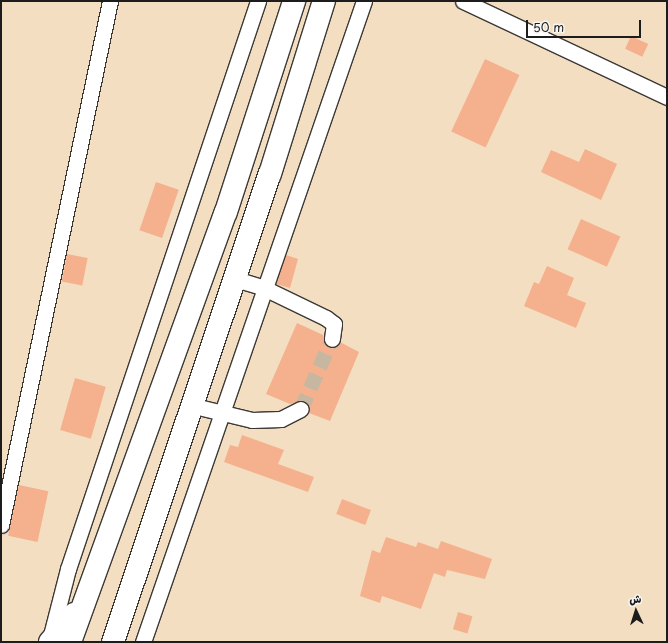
<!DOCTYPE html>
<html>
<head>
<meta charset="utf-8">
<style>
  body { margin:0 }
  #map { position:relative; width:668px; height:643px; overflow:hidden; background:#f3dec1; font-family:"Playpen Sans","Playpen Sans Arabic",sans-serif }
  div>[style] { position:absolute }
  .building>* { inset:0; background:#f5b18d; transform-origin:0 0 }
  .minor-tunnel>* { height:15px; margin-top:-7.5px; transform-origin:0; background:repeating-linear-gradient(90deg,#c8b7a0 0 15px,transparent 0 23px) }
  .roads { filter:drop-shadow(1px 0 #3c3935) drop-shadow(-1px 0 #3c3935) drop-shadow(0 1px #3c3935) drop-shadow(0 -1px #3c3935) }
  .minor>* { height:15px; margin:-7.5px; padding:0 7.5px; transform-origin:7.5px; border-radius:7.5px; background:#fff }
  .highway>* { height:22px; margin:-11px; padding:0 11px; transform-origin:11px; border-radius:11px; background:#fff }
  span { translate:-50% -50%; white-space:nowrap; text-align:center; line-height:1.15; -webkit-text-stroke:4px #f6f6f2; paint-order:stroke }
  .frame { position:absolute; inset:0; border:2px solid #1c1c1c; pointer-events:none }
  .north { position:absolute; left:616px; top:591px; width:40px; height:40px; -webkit-text-stroke:3px #f6f6f2; paint-order:stroke; rotate:356deg; font-size:11px; font-weight:700; line-height:16px; text-align:center; color:#1c1c1c }
  .north::after { content:''; display:block; margin:auto; width:14px; height:18px; background:#1c1c1c; clip-path:polygon(50% 0,100% 100%,50% 72%,0 100%) }
  .scale { position:absolute; left:526px; top:20px; width:115px; height:18px; box-sizing:border-box; border:2px solid #1c1c1c; border-top:0; padding-left:5px; font-size:12px; line-height:14px; white-space:nowrap; color:#1c1c1c; -webkit-text-stroke:3px #f6f6f2; paint-order:stroke }
</style>
</head>
<body>
<div id="map">
  <div class="building">
    <div style="left:631px;top:36px;width:19px;height:14px;rotate:25deg"></div>
    <div style="left:485px;top:59px;width:38px;height:80px;rotate:25deg"></div>
    <div style="clip-path:polygon(585px 149px,617px 164px,601px 200px,541px 172px,551px 150px,579px 162px)"></div>
    <div style="left:156px;top:182px;width:24px;height:51px;rotate:19deg"></div>
    <div style="left:581px;top:219px;width:43px;height:33px;rotate:24deg"></div>
    <div style="left:67px;top:254px;width:21px;height:28px;rotate:11deg"></div>
    <div style="clip-path:polygon(286px 255px,298px 259px,290px 288px,276px 284px)"></div>
    <div style="clip-path:polygon(547px 266px,574px 278px,567px 295px,586px 303px,576px 328px,524px 306px,534px 282px,539px 284px)"></div>
    <div style="clip-path:polygon(297px 323px,323px 335px,327px 346px,335px 347px,340px 342px,359px 352px,330px 421px,309px 413px,306px 401px,290px 404px,266px 394px)"></div>
    <div style="left:75px;top:378px;width:32px;height:54px;rotate:16deg"></div>
    <div style="clip-path:polygon(242px 435px,284px 450px,278px 464px,314px 477px,308px 492px,224px 462px,230px 445px,238px 447px)"></div>
    <div style="left:19px;top:485px;width:30px;height:52px;rotate:12deg"></div>
    <div style="left:342px;top:499px;width:31px;height:16px;rotate:21deg"></div>
    <div style="clip-path:polygon(386px 537px,416px 547px,418px 542px,438px 549px,441px 541px,492px 559px,485px 579px,447px 570px,445px 577px,434px 573px,421px 609px,382px 596px,380px 603px,360px 596px,372px 550px,380px 553px)"></div>
    <div style="left:458px;top:612px;width:15px;height:18px;rotate:16deg"></div>
  </div>
  <div class="minor-tunnel">
    <div style="left:301px;top:409px;width:77px;rotate:-66.1deg"></div>
  </div>
  <div class="roads">
    <div class="minor">
      <div style="left:463px;top:1px;width:225px;rotate:25.2deg"></div>
      <div style="left:232px;top:278px;width:34px;rotate:17deg"></div>
      <div style="left:264px;top:288px;width:69px;rotate:25.8deg"></div>
      <div style="left:326px;top:318px;width:10px;rotate:37deg"></div>
      <div style="left:334px;top:324px;width:15px;rotate:98deg"></div>
      <div style="left:190px;top:405px;width:64px;rotate:13.6deg"></div>
      <div style="left:252px;top:420px;width:29px;rotate:-2deg"></div>
      <div style="left:281px;top:419px;width:22px;rotate:-27deg"></div>
      <div style="left:1px;top:525px;width:535px;rotate:-78.25deg"></div>
      <div style="left:50px;top:639px;width:72px;rotate:-75.6deg"></div>
      <div style="left:68px;top:569px;width:599px;rotate:-71.5deg"></div>
      <div style="left:143px;top:642px;width:678px;rotate:-70.98deg"></div>
    </div>
    <div class="highway">
      <div style="left:50px;top:642px;width:37px;rotate:-49deg"></div>
      <div style="left:70px;top:642px;width:457px;rotate:-70.1deg"></div>
      <div style="left:226px;top:212px;width:222px;rotate:-72.1deg"></div>
      <div style="left:113px;top:642px;width:494px;rotate:-71.5deg"></div>
      <div style="left:270px;top:174px;width:181px;rotate:-72.7deg"></div>
    </div>
  </div>
  <div class="frame"></div>
  <div class="north">ش</div>
  <div class="scale">50 m</div>
</div>
</body>
</html>
